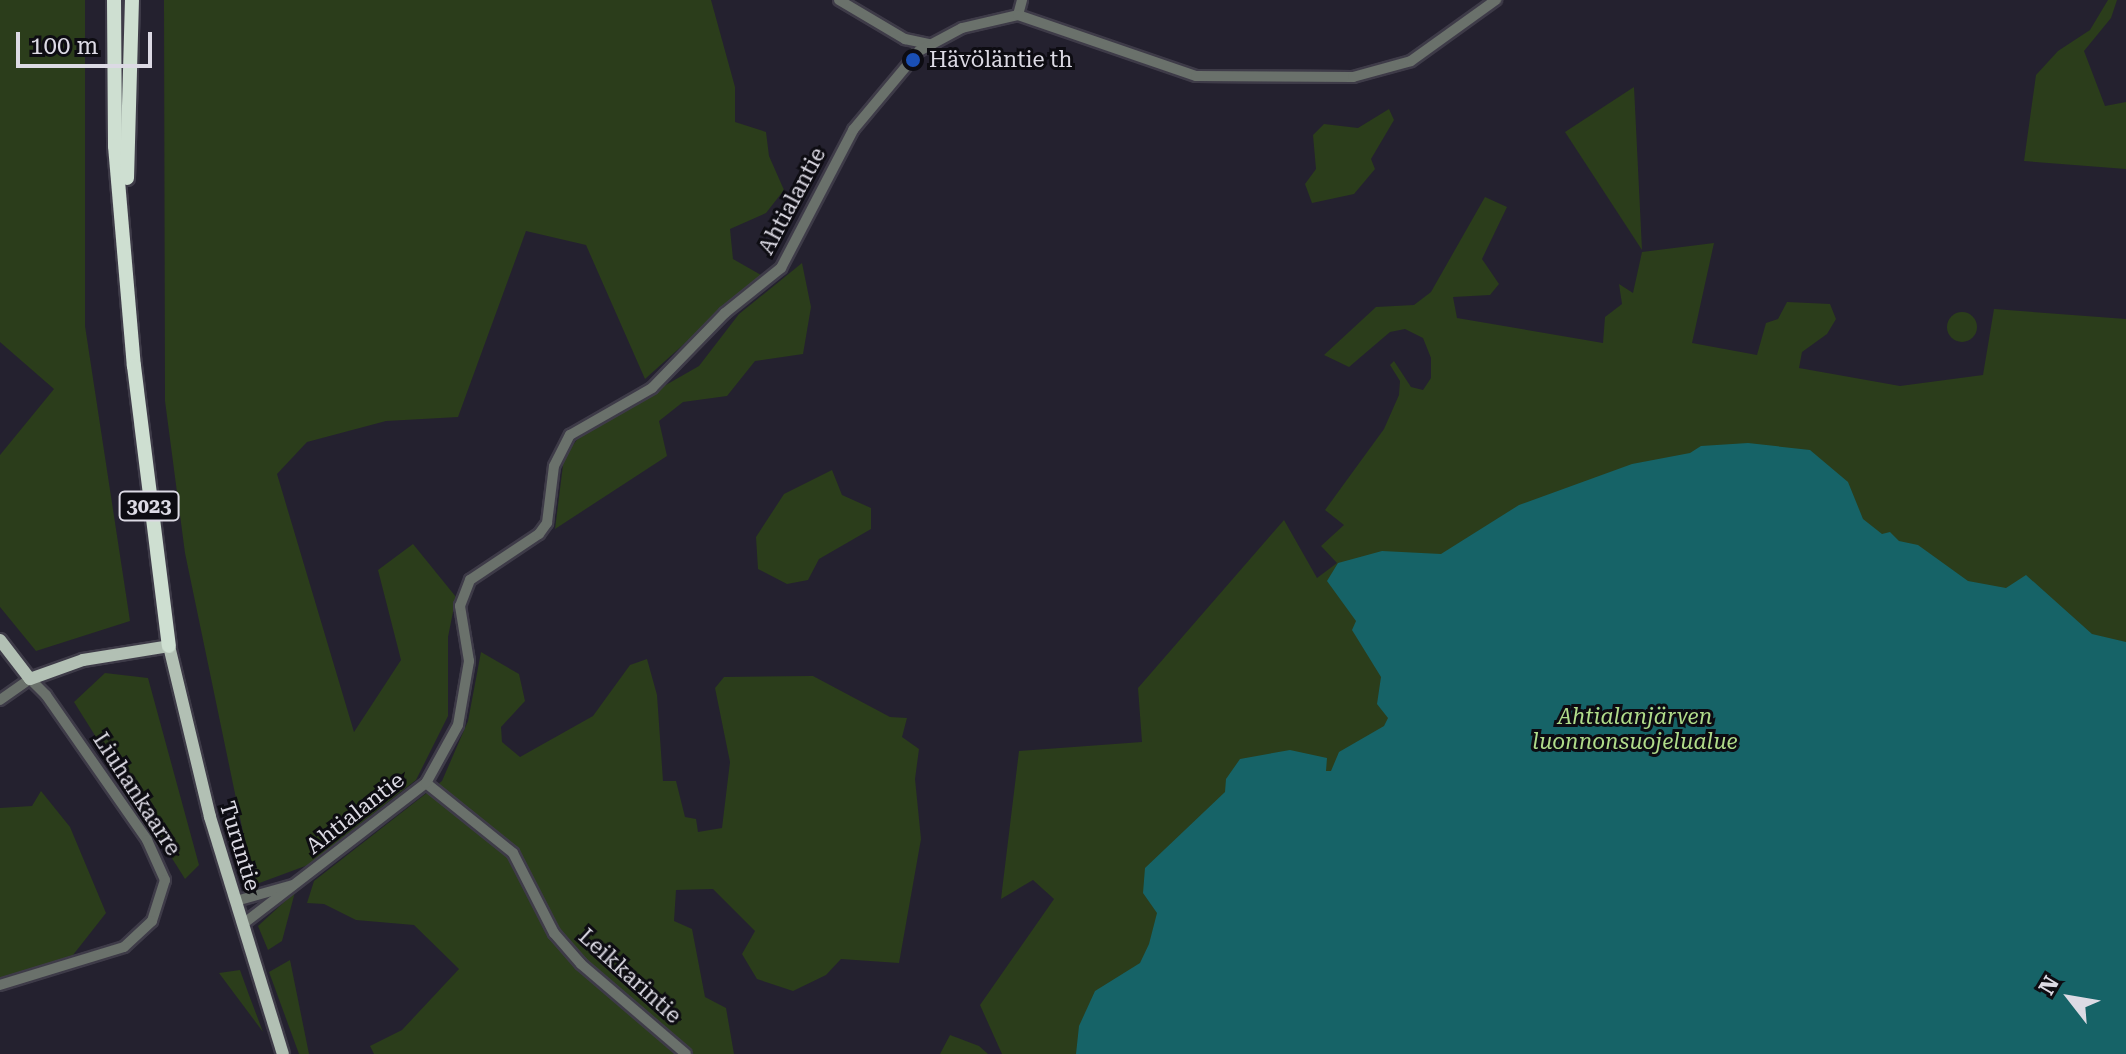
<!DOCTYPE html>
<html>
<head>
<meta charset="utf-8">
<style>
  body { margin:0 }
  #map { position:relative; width:2126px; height:1054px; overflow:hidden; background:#24212f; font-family:"Roboto Serif",serif }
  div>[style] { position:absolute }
  .green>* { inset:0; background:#2b3d1b }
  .round { border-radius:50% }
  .water>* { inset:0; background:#166367 }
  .roads { filter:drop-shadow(2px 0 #3e3b48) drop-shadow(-2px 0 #3e3b48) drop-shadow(0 2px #3e3b48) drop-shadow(0 -2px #3e3b48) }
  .minor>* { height:10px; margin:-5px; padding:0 5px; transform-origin:5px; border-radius:5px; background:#6a716b }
  .major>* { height:12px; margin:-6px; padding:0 6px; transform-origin:6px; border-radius:6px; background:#b2c0b4 }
  .highway>* { height:14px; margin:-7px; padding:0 7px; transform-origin:7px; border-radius:7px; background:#cedfd1 }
  .dots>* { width:22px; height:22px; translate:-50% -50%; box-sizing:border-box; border:4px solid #0d0c12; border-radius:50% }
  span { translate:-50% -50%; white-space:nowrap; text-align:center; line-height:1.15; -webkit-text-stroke:6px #0d0c12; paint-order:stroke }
  .shield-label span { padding:2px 6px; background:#0d0c12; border:2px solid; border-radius:6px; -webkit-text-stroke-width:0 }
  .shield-label { font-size:20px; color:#dcdae4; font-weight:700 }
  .poi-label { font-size:22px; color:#dcdae4 }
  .left { translate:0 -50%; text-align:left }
  .street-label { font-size:22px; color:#dcdae4 }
  .park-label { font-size:22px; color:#b0dc8a; font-style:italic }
  .north { position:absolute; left:2030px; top:958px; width:80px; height:80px; -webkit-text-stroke:6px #0d0c12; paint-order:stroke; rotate:301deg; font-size:22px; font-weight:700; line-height:32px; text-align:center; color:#dcdae4 }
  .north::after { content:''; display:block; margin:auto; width:28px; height:36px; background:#dcdae4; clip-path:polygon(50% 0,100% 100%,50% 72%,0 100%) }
  .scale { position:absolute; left:16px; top:32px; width:136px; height:36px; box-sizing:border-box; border:4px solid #dcdae4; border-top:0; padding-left:10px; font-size:24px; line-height:28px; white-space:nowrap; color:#dcdae4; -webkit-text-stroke:6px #0d0c12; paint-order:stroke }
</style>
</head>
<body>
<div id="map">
  <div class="green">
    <div style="clip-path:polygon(0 0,85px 0,85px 326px,130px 621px,36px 651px,0 607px,0 455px,54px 389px,0 342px)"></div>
    <div style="clip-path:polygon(164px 0,711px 0,735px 87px,735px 122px,766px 132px,769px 156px,784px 190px,766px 213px,730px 229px,733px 259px,761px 275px,645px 379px,586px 245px,526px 231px,458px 417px,386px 421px,307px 442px,277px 474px,354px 732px,401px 660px,378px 570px,413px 544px,456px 597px,448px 637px,448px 716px,416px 780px,308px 865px,254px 885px,185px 553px,165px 401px)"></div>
    <div style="clip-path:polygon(2108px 0,2117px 0,2111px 18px,2084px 51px,2105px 106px,2126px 102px,2126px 169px,2024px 161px,2036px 75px,2058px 51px,2090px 30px)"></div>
    <div style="clip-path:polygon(1634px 87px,1642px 250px,1565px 132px)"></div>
    <div style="clip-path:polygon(1389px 109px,1394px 120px,1371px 159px,1375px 169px,1354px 194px,1312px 203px,1305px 184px,1316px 169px,1313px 135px,1324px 124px,1358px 128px)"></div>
    <div style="clip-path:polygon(1485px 197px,1507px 207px,1482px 259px,1499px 284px,1490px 295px,1453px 297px,1457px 318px,1603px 343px,1605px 317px,1622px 304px,1619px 284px,1633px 293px,1642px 252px,1714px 243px,1692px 343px,1757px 355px,1766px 323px,1778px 319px,1787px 302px,1830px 304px,1836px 319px,1827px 334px,1802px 352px,1799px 368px,1900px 386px,1983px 375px,1994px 309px,2126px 319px,2126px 1054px,1002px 1054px,980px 1005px,1054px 899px,1033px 880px,1001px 899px,1019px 751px,1142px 742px,1138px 688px,1284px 520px,1317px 578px,1337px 563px,1321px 546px,1344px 525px,1325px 510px,1384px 429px,1399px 395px,1400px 381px,1390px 365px,1394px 361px,1411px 387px,1423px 390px,1431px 378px,1431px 358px,1423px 338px,1405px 329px,1390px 332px,1349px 367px,1324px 355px,1376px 307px,1414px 305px,1431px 292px)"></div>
    <div style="clip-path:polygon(802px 263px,811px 307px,803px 354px,755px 361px,727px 396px,683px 402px,659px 421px,667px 456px,555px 529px,564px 457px,582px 433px,699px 366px,739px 314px)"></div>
    <div class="round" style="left:1947px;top:312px;width:30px;height:30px"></div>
    <div style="clip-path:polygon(832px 470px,842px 495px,871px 508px,871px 529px,819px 559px,808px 580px,787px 584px,758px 569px,756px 537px,784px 494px)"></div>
    <div style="clip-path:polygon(481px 652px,519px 674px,525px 701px,501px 727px,502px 742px,520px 757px,593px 716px,630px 665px,647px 659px,657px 695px,663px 781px,676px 781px,685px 817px,696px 819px,698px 832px,722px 828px,730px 762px,715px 688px,724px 677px,813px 676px,890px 717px,907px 718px,902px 737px,919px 749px,915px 779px,921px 839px,899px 963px,841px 959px,826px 975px,793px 991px,757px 979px,742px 954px,755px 931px,713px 889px,676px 890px,674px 921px,692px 929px,705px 997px,726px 1008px,734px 1054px,374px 1054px,370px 1046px,402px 1030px,459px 969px,414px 925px,356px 920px,324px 904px,307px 903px,314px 881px,442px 781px,468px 721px)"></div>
    <div style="clip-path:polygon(105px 673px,148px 678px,199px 865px,185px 879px,74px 702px)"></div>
    <div style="clip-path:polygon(41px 791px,70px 827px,106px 913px,73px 955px,0 981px,0 808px,32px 806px)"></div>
    <div style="clip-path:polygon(295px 892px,282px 941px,268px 950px,258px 926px)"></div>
    <div style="clip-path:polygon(290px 960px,309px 1054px,299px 1054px,269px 972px)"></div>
    <div style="clip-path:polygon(240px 970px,249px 995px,263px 1032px,219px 973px)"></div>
    <div style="clip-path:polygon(950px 1035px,979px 1046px,988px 1054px,940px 1054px)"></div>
  </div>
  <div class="water">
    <div style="clip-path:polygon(1748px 443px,1810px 450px,1848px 482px,1863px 519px,1882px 534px,1890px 532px,1899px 541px,1918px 545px,1968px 581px,2006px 588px,2026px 575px,2092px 634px,2126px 642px,2126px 1054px,1076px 1054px,1079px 1026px,1095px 991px,1140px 963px,1149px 944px,1157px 913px,1143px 893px,1145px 868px,1225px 792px,1226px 779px,1240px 759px,1290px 750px,1327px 758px,1326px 771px,1331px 771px,1339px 752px,1384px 726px,1388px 718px,1377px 704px,1381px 677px,1352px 630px,1356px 621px,1327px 581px,1338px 563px,1382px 551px,1441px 554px,1519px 505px,1632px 464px,1690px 453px,1701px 446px)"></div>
  </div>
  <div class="roads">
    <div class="minor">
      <div style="left:839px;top:0;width:77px;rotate:30.6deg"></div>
      <div style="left:905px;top:39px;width:25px;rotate:12deg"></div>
      <div style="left:1018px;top:15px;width:16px;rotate:-75deg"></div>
      <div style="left:0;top:700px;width:37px;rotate:-35deg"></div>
      <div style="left:30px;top:679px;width:23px;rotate:45deg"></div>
      <div style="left:46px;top:695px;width:177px;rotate:55.1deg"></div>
      <div style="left:147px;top:840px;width:44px;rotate:65.8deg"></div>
      <div style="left:165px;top:880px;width:43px;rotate:107.6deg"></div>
      <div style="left:152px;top:921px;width:38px;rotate:137deg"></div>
      <div style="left:124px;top:947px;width:130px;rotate:163deg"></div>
      <div style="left:426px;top:783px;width:112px;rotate:38.8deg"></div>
      <div style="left:513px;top:853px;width:90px;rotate:62.9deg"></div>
      <div style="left:554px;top:933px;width:41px;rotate:48.9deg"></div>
      <div style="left:581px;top:964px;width:138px;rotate:40.6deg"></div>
      <div style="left:236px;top:901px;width:59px;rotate:-15.7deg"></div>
      <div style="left:243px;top:924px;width:231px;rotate:-37.6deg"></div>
      <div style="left:426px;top:783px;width:66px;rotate:-61.1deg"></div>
      <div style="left:458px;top:725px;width:65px;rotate:-80.2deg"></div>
      <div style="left:469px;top:661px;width:56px;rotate:-99.3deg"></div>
      <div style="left:460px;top:606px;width:28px;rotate:-69deg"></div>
      <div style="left:470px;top:580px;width:83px;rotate:-33.7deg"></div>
      <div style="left:539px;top:534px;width:14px;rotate:-54deg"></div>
      <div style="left:547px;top:523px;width:57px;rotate:-83deg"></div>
      <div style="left:554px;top:466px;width:35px;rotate:-63deg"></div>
      <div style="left:570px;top:435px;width:95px;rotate:-29.8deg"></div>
      <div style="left:652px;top:388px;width:105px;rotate:-45.8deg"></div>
      <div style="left:725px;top:313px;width:72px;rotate:-38.8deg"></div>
      <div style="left:781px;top:268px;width:156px;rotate:-62.4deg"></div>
      <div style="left:853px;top:130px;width:103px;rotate:-50.1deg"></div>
      <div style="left:919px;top:51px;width:49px;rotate:-28.1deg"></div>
      <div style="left:962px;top:28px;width:57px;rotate:-13.1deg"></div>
      <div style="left:1018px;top:15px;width:188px;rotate:18.9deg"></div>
      <div style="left:1196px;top:76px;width:157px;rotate:0.4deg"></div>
      <div style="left:1353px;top:77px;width:60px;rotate:-15.4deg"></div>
      <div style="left:1411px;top:61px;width:105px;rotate:-35.7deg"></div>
    </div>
    <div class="major">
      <div style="left:0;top:640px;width:49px;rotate:52.4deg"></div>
      <div style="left:30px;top:679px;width:56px;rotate:-19.7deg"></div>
      <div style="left:83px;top:660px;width:87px;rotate:-9.2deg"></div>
      <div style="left:169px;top:646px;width:176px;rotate:76.5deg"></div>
      <div style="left:210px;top:817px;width:248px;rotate:72.9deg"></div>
    </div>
    <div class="highway">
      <div style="left:114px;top:0;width:146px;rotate:89.6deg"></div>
      <div style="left:115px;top:146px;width:221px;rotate:85.1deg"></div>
      <div style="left:134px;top:366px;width:282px;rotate:82.9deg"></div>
      <div style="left:127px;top:178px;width:178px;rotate:-88.4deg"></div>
    </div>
  </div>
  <div class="dots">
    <div style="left:913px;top:60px;background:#1a4fb4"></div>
  </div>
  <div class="shield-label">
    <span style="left:149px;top:506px">3023</span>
  </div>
  <div class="poi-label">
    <span class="left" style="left:929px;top:60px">Hävöläntie th</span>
  </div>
  <div class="street-label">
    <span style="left:792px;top:201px;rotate:-62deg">Ahtialantie</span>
    <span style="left:137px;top:794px;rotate:57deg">Liuhankaarre</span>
    <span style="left:355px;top:813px;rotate:-38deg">Ahtialantie</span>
    <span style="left:240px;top:846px;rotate:73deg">Turuntie</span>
    <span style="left:630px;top:976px;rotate:42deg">Leikkarintie</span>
  </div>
  <div class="park-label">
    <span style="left:1635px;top:729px">Ahtialanjärven<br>luonnonsuojelualue</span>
  </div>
  <div class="north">N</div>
  <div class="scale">100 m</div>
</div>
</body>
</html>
